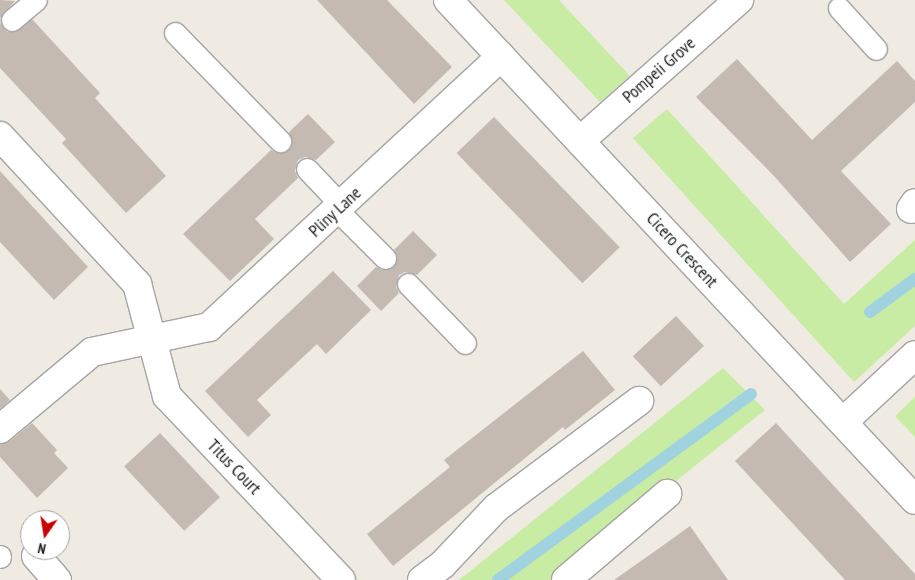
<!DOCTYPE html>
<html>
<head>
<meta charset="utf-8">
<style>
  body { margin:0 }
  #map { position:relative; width:915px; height:580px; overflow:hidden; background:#efebe2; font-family:"PT Sans Narrow",sans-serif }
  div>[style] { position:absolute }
  .grass>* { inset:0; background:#c9eca5 }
  .stream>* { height:12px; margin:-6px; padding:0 6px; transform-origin:6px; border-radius:6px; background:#a0d2df }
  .building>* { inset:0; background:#c4bab2; transform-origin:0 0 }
  .roads { filter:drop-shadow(1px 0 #a4a4a4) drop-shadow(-1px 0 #a4a4a4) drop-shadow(0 1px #a4a4a4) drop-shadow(0 -1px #a4a4a4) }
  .lane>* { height:21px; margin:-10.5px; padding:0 10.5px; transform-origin:10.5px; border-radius:10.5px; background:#fff }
  .street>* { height:28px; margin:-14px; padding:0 14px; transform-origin:14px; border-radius:14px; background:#fff }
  span { translate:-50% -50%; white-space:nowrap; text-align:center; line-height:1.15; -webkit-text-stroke:4px #fff; paint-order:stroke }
  .street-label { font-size:18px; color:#1d1d1d }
  .north { position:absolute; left:20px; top:510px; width:50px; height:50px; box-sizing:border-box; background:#fff; border:1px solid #a5a5a5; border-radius:50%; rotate:193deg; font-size:14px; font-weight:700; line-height:20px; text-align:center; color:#1d1d1d }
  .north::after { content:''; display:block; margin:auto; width:18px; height:22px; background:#ca0002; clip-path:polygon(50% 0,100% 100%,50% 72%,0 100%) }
</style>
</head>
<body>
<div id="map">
  <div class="grass">
    <div style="clip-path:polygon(504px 0,559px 0,630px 76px,600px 102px)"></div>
    <div style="clip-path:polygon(667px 109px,844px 304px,915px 240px,915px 326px,854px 382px,633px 138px)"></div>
    <div style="clip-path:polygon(723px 368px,765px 410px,552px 580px,459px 580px)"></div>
    <div style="clip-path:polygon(915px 397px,915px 437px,895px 416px)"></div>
  </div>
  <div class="stream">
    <div style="left:870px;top:312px;width:56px;rotate:-36.3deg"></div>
    <div style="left:498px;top:580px;width:314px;rotate:-36.3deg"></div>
  </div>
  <div class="building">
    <div style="clip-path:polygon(0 0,15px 1px,0 18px)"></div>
    <div style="clip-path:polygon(317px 0,387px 0,452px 67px,414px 104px)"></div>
    <div style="clip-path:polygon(32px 19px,100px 93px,95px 98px,166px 176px,126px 213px,62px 143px,66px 139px,0 68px,0 23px,7px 32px,14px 32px)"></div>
    <div style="clip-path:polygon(737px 59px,812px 140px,897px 61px,915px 81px,915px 102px,841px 171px,891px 224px,850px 262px,774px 176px,696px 97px)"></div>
    <div style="clip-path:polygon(308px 114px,335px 142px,316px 160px,305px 157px,298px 160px,295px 171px,298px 178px,255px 219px,274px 239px,230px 281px,183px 234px,271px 150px,277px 153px,288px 150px,292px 144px,289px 132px)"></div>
    <div style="left:494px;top:117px;width:181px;height:52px;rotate:46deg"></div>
    <div style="clip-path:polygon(0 171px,88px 267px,54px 300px,0 242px)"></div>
    <div style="clip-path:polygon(413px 231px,437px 255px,417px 275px,405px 272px,399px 275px,396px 287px,399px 293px,381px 311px,357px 286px,376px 267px,382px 270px,393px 267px,397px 261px,394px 250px)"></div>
    <div style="clip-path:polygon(333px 271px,371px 310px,326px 354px,317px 344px,257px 400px,271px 415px,248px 437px,205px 391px)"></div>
    <div style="left:676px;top:316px;width:41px;height:59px;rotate:47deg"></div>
    <div style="clip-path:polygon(583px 351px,615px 390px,565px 430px,563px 427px,393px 566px,367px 534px,450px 467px,444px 460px)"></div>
    <div style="clip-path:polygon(0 389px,10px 400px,0 409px)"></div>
    <div style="clip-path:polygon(32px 423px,57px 450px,54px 453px,68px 468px,37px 498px,0 457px,0 444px,10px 441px)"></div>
    <div style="clip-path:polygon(776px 423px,915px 574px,915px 580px,845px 580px,735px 461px)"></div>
    <div style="left:160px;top:433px;width:88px;height:49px;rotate:47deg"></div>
    <div style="clip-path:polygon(690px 526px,728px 580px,614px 580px,665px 544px)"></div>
  </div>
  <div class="roads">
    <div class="lane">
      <div style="left:839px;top:8px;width:55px;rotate:47.9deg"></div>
      <div style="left:12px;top:20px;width:31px;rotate:-40deg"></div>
      <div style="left:175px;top:33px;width:151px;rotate:45.8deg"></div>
      <div style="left:307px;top:169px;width:51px;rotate:46.6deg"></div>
      <div style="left:337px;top:210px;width:68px;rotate:45deg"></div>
      <div style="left:408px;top:284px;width:82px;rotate:46deg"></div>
      <div style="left:0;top:556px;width:1px;rotate:90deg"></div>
    </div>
    <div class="street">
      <div style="left:448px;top:0;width:684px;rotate:46.95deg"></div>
      <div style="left:0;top:136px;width:202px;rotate:47.2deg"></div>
      <div style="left:137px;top:284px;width:116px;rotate:75deg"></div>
      <div style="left:167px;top:396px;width:253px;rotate:46.6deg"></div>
      <div style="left:580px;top:141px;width:213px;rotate:-41.6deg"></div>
      <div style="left:911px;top:209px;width:7px;rotate:-56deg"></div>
      <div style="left:843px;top:422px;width:98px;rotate:-42.9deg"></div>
      <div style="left:0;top:429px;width:120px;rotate:-39.9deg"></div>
      <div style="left:92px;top:352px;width:120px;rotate:-12.1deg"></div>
      <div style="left:209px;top:327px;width:398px;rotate:-42.8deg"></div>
      <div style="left:36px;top:556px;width:32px;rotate:49deg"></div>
      <div style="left:422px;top:580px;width:26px;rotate:-37deg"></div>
      <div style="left:443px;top:564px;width:77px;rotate:-46.6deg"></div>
      <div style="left:496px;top:508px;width:179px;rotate:-36.8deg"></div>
      <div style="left:566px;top:580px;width:133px;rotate:-40.4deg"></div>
    </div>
  </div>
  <div class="street-label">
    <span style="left:659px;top:70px;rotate:-41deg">Pompeii Grove</span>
    <span style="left:335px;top:212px;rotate:-43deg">Pliny Lane</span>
    <span style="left:682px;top:250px;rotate:47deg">Cicero Crescent</span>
    <span style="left:234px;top:467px;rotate:46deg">Titus Court</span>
  </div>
  <div class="north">N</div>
</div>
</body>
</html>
